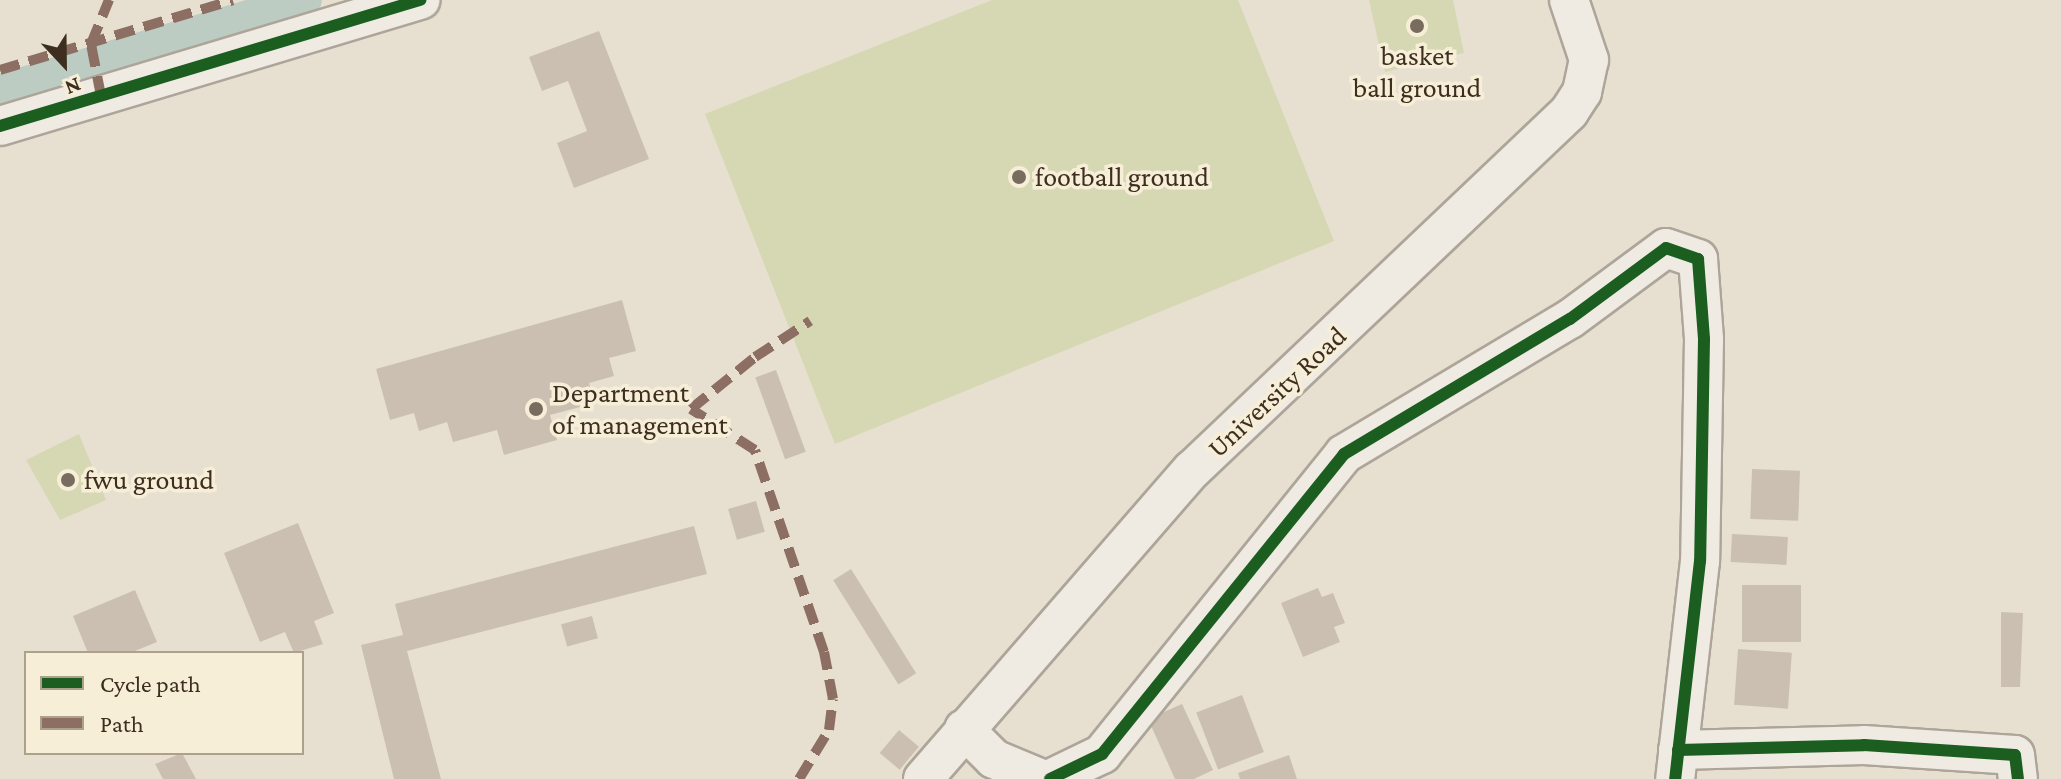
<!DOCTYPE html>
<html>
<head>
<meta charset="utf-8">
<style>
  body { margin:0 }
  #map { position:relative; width:2061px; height:779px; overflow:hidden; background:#e7e0d1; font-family:"Crimson Pro",serif }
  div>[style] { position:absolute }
  .green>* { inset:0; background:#d6d7b3 }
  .canal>* { height:34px; margin:-17px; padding:0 17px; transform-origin:17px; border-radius:17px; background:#bcccc2 }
  .building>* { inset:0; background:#cbbfb2; transform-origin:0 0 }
  .roads { filter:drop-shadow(2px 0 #ada599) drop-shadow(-2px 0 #ada599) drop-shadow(0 2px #ada599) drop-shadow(0 -2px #ada599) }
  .minor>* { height:38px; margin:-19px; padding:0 19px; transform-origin:19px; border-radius:19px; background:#efebe3 }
  .quiet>* { height:10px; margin-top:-5px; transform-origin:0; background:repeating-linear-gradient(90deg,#8d6e63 0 20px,transparent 0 30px) }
  .cycleway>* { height:12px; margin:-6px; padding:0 6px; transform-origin:6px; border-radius:6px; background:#1b5e20 }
  .dots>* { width:22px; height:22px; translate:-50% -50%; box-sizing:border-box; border:4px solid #f7eed8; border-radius:50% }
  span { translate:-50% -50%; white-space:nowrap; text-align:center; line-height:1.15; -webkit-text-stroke:7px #f7eed8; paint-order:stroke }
  .poi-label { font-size:28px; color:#3d2e20 }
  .left { translate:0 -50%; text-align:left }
  .street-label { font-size:28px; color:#3d2e20 }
  .legend { position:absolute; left:24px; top:651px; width:280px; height:104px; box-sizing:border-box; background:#f7eed8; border:2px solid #ada18e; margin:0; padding:10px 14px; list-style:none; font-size:24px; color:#3d2e20 }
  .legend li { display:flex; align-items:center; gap:16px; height:40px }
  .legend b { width:40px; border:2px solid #ada18e }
  .north { position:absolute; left:24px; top:24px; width:80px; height:80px; -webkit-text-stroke:6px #f7eed8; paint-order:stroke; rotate:158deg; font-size:22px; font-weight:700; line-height:32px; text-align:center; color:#3d2e20 }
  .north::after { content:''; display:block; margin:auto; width:28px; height:36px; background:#3d2e20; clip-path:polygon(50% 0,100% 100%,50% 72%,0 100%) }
</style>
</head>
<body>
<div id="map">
  <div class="green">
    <div style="clip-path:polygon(992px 0,1238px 0,1334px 241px,835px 444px,705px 114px)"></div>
    <div style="clip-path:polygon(1369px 0,1453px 0,1464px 53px,1385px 72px)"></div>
    <div style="clip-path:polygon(79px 434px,106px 500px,60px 520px,26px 460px)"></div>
  </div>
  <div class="canal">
    <div style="left:0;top:91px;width:318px;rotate:-16.6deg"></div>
  </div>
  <div class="building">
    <div style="clip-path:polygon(599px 31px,649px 159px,574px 188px,557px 143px,587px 131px,568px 81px,542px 91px,529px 57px)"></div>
    <div style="clip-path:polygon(622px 300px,636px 351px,609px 358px,614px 376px,589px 383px,595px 403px,550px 415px,557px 440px,504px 455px,497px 430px,453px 442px,447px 422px,419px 431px,414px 413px,390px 420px,376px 369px)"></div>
    <div style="left:776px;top:370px;width:87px;height:22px;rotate:70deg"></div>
    <div style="left:1752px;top:469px;width:48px;height:50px;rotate:2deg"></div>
    <div style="left:756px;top:501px;width:32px;height:29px;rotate:74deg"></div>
    <div style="clip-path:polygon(298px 523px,334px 613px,314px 621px,323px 644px,294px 653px,285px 632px,260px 642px,224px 553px)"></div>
    <div style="clip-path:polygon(694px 526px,707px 574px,407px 651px,441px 779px,394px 779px,361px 645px,403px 635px,395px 604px)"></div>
    <div style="left:1732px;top:534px;width:56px;height:28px;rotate:3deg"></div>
    <div style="left:851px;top:569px;width:123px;height:21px;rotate:58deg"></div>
    <div style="left:1742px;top:585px;width:59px;height:57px"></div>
    <div style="clip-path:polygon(1318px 588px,1322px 597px,1333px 593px,1345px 623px,1334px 627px,1340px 642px,1303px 657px,1281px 603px)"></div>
    <div style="clip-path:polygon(135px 590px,157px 642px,130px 653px,88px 653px,73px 616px)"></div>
    <div style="clip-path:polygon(2001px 612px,2023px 613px,2020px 687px,2001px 687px)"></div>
    <div style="left:592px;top:616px;width:23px;height:32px;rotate:75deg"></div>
    <div style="left:1738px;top:649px;width:54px;height:56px;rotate:4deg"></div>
    <div style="left:1242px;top:695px;width:61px;height:49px;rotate:69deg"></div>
    <div style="clip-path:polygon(1182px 704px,1213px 770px,1194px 779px,1175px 779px,1148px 719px)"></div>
    <div style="left:899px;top:730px;width:26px;height:30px;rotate:40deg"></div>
    <div style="clip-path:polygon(182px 753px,196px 779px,163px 779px,155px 764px)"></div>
    <div style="clip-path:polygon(1289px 755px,1297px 779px,1240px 779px,1238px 773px)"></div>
  </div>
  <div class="roads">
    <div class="minor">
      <div style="left:0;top:126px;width:439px;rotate:-16.7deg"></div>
      <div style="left:964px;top:729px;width:42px;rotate:45deg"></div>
      <div style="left:994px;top:759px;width:52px;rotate:22.6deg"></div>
      <div style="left:1678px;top:750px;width:186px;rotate:-1.5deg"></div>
      <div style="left:1864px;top:745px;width:151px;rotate:3.8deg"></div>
      <div style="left:2015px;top:755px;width:24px;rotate:83deg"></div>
      <div style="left:923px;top:779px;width:410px;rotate:-49deg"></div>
      <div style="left:1192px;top:470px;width:520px;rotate:-43.52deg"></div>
      <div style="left:1569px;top:112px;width:24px;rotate:-57deg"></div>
      <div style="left:1582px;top:92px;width:33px;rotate:-78deg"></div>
      <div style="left:1589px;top:60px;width:63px;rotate:-108.4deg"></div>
      <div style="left:1050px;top:779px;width:58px;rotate:-25.7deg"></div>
      <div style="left:1102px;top:754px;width:385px;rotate:-51.1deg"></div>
      <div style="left:1344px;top:454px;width:263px;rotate:-30.9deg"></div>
      <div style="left:1570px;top:319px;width:119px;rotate:-36.5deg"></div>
      <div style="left:1666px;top:248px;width:34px;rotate:19deg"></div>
      <div style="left:1698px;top:259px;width:80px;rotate:85.7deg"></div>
      <div style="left:1704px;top:339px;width:222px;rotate:91deg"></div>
      <div style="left:1700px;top:561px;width:219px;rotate:96.5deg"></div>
    </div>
  </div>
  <div class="quiet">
    <div style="left:0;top:70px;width:243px;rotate:-16.7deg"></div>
    <div style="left:101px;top:96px;width:53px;rotate:-100.9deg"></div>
    <div style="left:91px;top:44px;width:48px;rotate:-67.8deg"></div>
    <div style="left:799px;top:779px;width:57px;rotate:-58.5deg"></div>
    <div style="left:829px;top:730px;width:31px;rotate:-83deg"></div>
    <div style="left:833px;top:699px;width:48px;rotate:-100.8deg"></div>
    <div style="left:824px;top:652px;width:213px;rotate:-108.9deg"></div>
    <div style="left:755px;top:450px;width:76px;rotate:-147.4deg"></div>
    <div style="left:691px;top:409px;width:82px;rotate:-39.1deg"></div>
    <div style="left:755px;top:357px;width:66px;rotate:-33.2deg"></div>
  </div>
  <div class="cycleway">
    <div style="left:0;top:126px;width:439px;rotate:-16.7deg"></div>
    <div style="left:1678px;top:750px;width:186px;rotate:-1.5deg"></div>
    <div style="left:1864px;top:745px;width:151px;rotate:3.8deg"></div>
    <div style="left:2015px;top:755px;width:24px;rotate:83deg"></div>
    <div style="left:1050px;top:779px;width:58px;rotate:-25.7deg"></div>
    <div style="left:1102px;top:754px;width:385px;rotate:-51.1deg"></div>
    <div style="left:1344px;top:454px;width:263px;rotate:-30.9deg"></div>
    <div style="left:1570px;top:319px;width:119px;rotate:-36.5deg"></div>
    <div style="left:1666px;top:248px;width:34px;rotate:19deg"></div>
    <div style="left:1698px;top:259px;width:80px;rotate:85.7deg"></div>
    <div style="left:1704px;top:339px;width:222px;rotate:91deg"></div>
    <div style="left:1700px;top:561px;width:219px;rotate:96.5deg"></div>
  </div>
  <div class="dots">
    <div style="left:1417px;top:26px;background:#786c5e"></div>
    <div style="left:1019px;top:177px;background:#786c5e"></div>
    <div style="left:536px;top:409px;background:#786c5e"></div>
    <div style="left:68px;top:480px;background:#786c5e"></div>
  </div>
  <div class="poi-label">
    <span style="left:1417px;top:72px">basket<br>ball ground</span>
    <span class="left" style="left:1035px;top:177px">football ground</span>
    <span class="left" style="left:552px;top:409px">Department<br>of management</span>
    <span class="left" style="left:84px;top:480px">fwu ground</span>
  </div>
  <div class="street-label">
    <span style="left:1277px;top:392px;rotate:-43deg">University Road</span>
  </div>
  <ul class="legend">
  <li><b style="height:10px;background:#1b5e20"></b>Cycle path</li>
  <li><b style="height:10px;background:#8d6e63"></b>Path</li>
  </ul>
  <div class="north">N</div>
</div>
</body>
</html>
